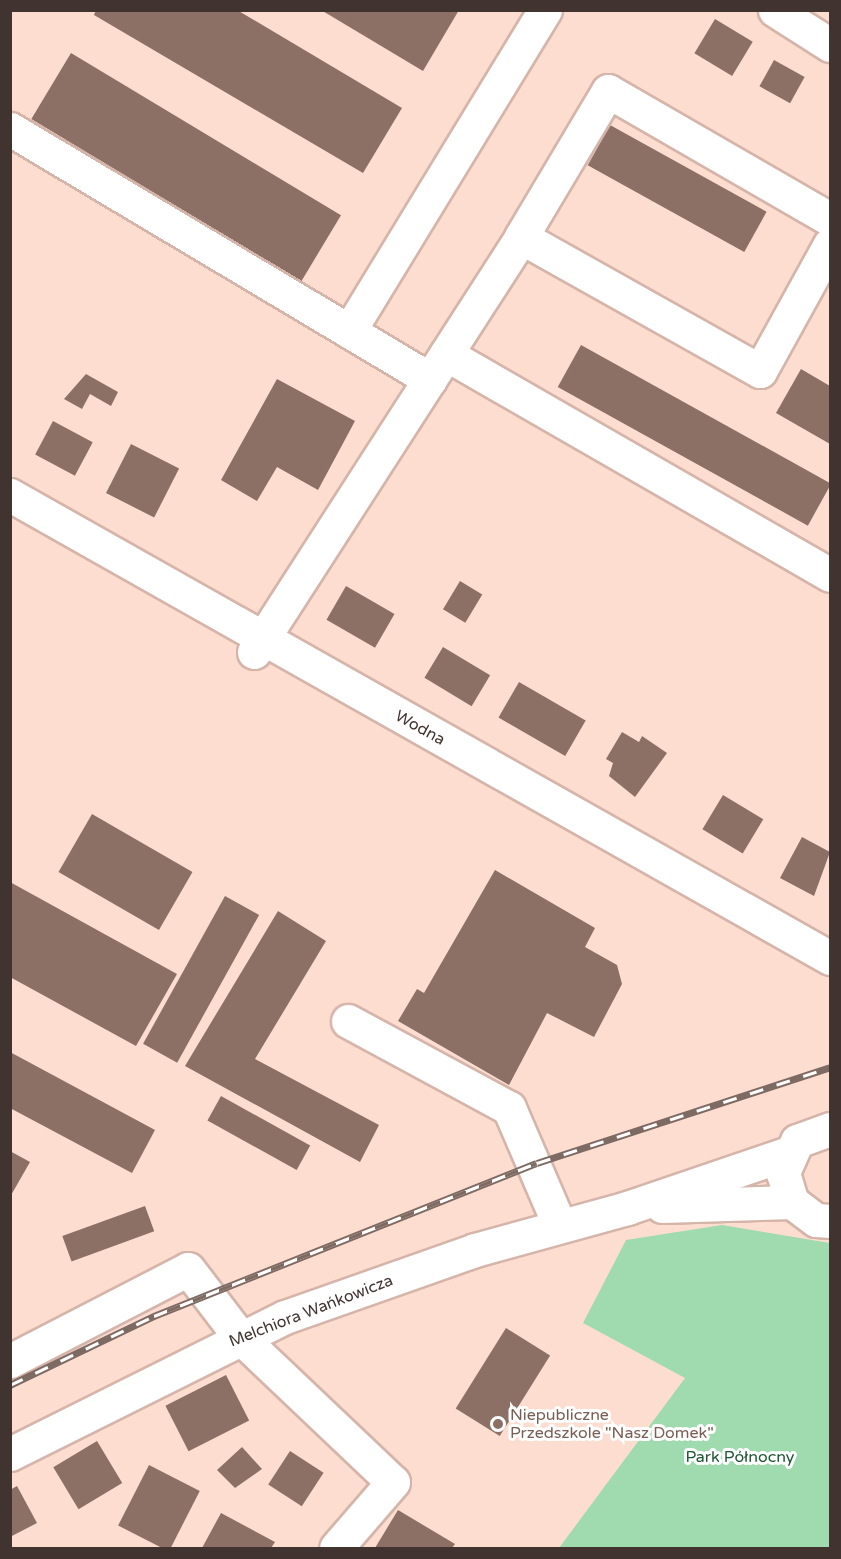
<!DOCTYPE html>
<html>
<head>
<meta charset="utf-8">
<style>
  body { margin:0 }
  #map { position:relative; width:841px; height:1559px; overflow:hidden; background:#feddd1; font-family:"Varela Round",sans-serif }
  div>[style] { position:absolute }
  .green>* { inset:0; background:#a0dbaf }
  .building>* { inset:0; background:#8c7065; transform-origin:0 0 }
  .roads { filter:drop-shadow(2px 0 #d5b5aa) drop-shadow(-2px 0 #d5b5aa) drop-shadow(0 2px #d5b5aa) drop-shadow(0 -2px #d5b5aa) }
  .minor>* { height:33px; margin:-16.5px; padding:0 16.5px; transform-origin:16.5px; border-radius:16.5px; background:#fff }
  .rail>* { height:7px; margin-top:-3.5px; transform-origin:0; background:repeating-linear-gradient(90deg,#fff 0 14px,#7d6a63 0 28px); box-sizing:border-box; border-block:2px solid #7d6a63 }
  .dots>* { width:16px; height:16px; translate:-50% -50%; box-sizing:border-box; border:3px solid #fff; border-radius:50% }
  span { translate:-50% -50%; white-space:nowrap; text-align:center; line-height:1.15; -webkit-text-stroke:6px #fff; paint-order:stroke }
  .street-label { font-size:16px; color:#413430 }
  .education-label { font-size:16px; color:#785e54 }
  .left { translate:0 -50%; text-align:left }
  .park-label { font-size:16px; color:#1e5631 }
  .frame { position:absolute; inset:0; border:12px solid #413430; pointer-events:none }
</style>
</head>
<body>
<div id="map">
  <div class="green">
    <div style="clip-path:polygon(722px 1225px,830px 1243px,830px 1548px,559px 1548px,685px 1378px,583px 1323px,626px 1240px)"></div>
  </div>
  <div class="building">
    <div style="clip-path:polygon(96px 10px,237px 10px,402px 108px,363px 173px,94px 15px)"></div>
    <div style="clip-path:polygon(321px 10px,459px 10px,423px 71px)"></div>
    <div style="left:715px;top:19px;width:44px;height:40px;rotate:31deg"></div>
    <div style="left:71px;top:53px;width:315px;height:77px;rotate:31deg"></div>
    <div style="left:774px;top:60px;width:35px;height:30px;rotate:29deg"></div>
    <div style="left:610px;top:125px;width:179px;height:46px;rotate:29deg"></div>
    <div style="left:581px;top:345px;width:286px;height:48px;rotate:29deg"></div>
    <div style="clip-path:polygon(801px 369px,830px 386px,830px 444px,776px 413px)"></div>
    <div style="clip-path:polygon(86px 374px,118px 392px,111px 406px,90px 394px,82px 409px,64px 399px)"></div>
    <div style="clip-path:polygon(277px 379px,355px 421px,318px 490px,277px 467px,257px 501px,221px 480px)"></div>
    <div style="left:53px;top:421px;width:45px;height:38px;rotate:28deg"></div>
    <div style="left:131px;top:444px;width:54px;height:55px;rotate:27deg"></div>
    <div style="left:460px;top:581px;width:26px;height:33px;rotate:31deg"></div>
    <div style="left:346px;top:586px;width:56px;height:39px;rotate:30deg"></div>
    <div style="left:443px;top:647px;width:55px;height:36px;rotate:31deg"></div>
    <div style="left:519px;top:682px;width:77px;height:41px;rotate:30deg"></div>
    <div style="clip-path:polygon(622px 732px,639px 742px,642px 736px,667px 753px,635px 797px,609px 776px,613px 763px,606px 759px)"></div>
    <div style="left:723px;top:795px;width:47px;height:40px;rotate:31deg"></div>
    <div style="left:92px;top:814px;width:116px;height:67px;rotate:30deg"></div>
    <div style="clip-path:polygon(802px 837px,830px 852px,814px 896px,780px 878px)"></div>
    <div style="clip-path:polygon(495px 870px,595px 928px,585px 947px,617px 965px,622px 984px,594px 1037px,547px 1013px,509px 1085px,398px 1021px,417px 989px,424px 993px)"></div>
    <div style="clip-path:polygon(10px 882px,177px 974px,136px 1046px,10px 977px)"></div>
    <div style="left:225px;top:896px;width:39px;height:169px;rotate:29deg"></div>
    <div style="clip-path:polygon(278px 911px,326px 941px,255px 1059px,379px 1125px,360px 1162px,185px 1066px)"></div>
    <div style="clip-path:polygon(10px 1052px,155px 1130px,132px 1173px,10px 1108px)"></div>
    <div style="left:221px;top:1096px;width:102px;height:28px;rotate:29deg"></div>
    <div style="clip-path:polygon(10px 1151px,30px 1162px,10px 1197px)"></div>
    <div style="left:145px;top:1206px;width:27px;height:88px;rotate:70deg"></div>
    <div style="left:506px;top:1328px;width:52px;height:95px;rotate:32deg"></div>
    <div style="left:226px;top:1375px;width:51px;height:68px;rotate:63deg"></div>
    <div style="left:97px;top:1441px;width:49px;height:51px;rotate:59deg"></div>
    <div style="clip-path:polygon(242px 1447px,262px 1469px,235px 1488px,217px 1470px)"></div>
    <div style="left:290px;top:1451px;width:40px;height:40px;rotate:33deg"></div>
    <div style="left:149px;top:1465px;width:57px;height:68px;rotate:27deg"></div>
    <div style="clip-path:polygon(17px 1486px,37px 1523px,10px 1537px,10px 1490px)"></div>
    <div style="clip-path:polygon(398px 1510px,455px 1544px,452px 1548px,375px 1548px)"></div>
    <div style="clip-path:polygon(221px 1513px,275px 1542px,271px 1548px,202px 1548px)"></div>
  </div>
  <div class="roads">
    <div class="minor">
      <div style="left:775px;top:10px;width:65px;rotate:32.5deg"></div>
      <div style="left:10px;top:129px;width:489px;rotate:30.8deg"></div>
      <div style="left:521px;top:237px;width:170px;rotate:-59.2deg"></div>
      <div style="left:608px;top:91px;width:256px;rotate:30deg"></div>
      <div style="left:349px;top:331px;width:376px;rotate:-58.6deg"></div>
      <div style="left:446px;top:354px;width:443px;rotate:29.9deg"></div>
      <div style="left:10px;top:495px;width:942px;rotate:29.45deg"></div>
      <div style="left:254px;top:652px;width:493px;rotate:-57.2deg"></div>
      <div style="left:521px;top:237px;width:274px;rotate:29.3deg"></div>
      <div style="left:760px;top:371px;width:145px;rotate:-61.1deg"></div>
      <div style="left:348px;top:1021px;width:183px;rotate:28.4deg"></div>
      <div style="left:509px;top:1108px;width:126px;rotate:66.7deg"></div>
      <div style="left:830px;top:1129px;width:35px;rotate:160deg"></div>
      <div style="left:797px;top:1141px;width:35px;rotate:114deg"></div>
      <div style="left:783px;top:1173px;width:30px;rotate:73deg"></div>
      <div style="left:792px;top:1202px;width:30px;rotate:37deg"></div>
      <div style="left:816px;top:1220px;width:14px;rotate:4deg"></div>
      <div style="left:662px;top:1206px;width:130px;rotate:-1.8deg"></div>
      <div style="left:10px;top:1361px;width:200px;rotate:-27.3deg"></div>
      <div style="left:188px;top:1269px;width:84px;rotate:52.7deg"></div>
      <div style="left:239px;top:1336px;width:212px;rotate:43.5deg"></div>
      <div style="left:393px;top:1482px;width:87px;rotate:130.8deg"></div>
      <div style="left:10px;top:1454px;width:307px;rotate:-26.5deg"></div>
      <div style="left:285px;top:1317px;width:201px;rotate:-19.4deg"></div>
      <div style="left:475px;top:1250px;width:158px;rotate:-15.4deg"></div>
      <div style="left:627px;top:1208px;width:171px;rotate:-18.8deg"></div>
    </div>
  </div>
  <div class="rail">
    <div style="left:10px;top:1385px;width:160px;rotate:-25.6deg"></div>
    <div style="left:154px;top:1316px;width:412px;rotate:-21.8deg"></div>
    <div style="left:537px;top:1163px;width:308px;rotate:-18.1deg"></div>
  </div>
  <div class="dots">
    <div style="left:498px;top:1424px;background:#8d6e63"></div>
  </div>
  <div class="street-label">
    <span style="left:420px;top:728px;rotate:29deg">Wodna</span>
    <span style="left:311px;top:1311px;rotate:-21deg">Melchiora Wańkowicza</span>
  </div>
  <div class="education-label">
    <span class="left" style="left:510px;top:1424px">Niepubliczne<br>Przedszkole "Nasz Domek"</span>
  </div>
  <div class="park-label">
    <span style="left:740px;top:1457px">Park Północny</span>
  </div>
  <div class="frame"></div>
</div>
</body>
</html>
